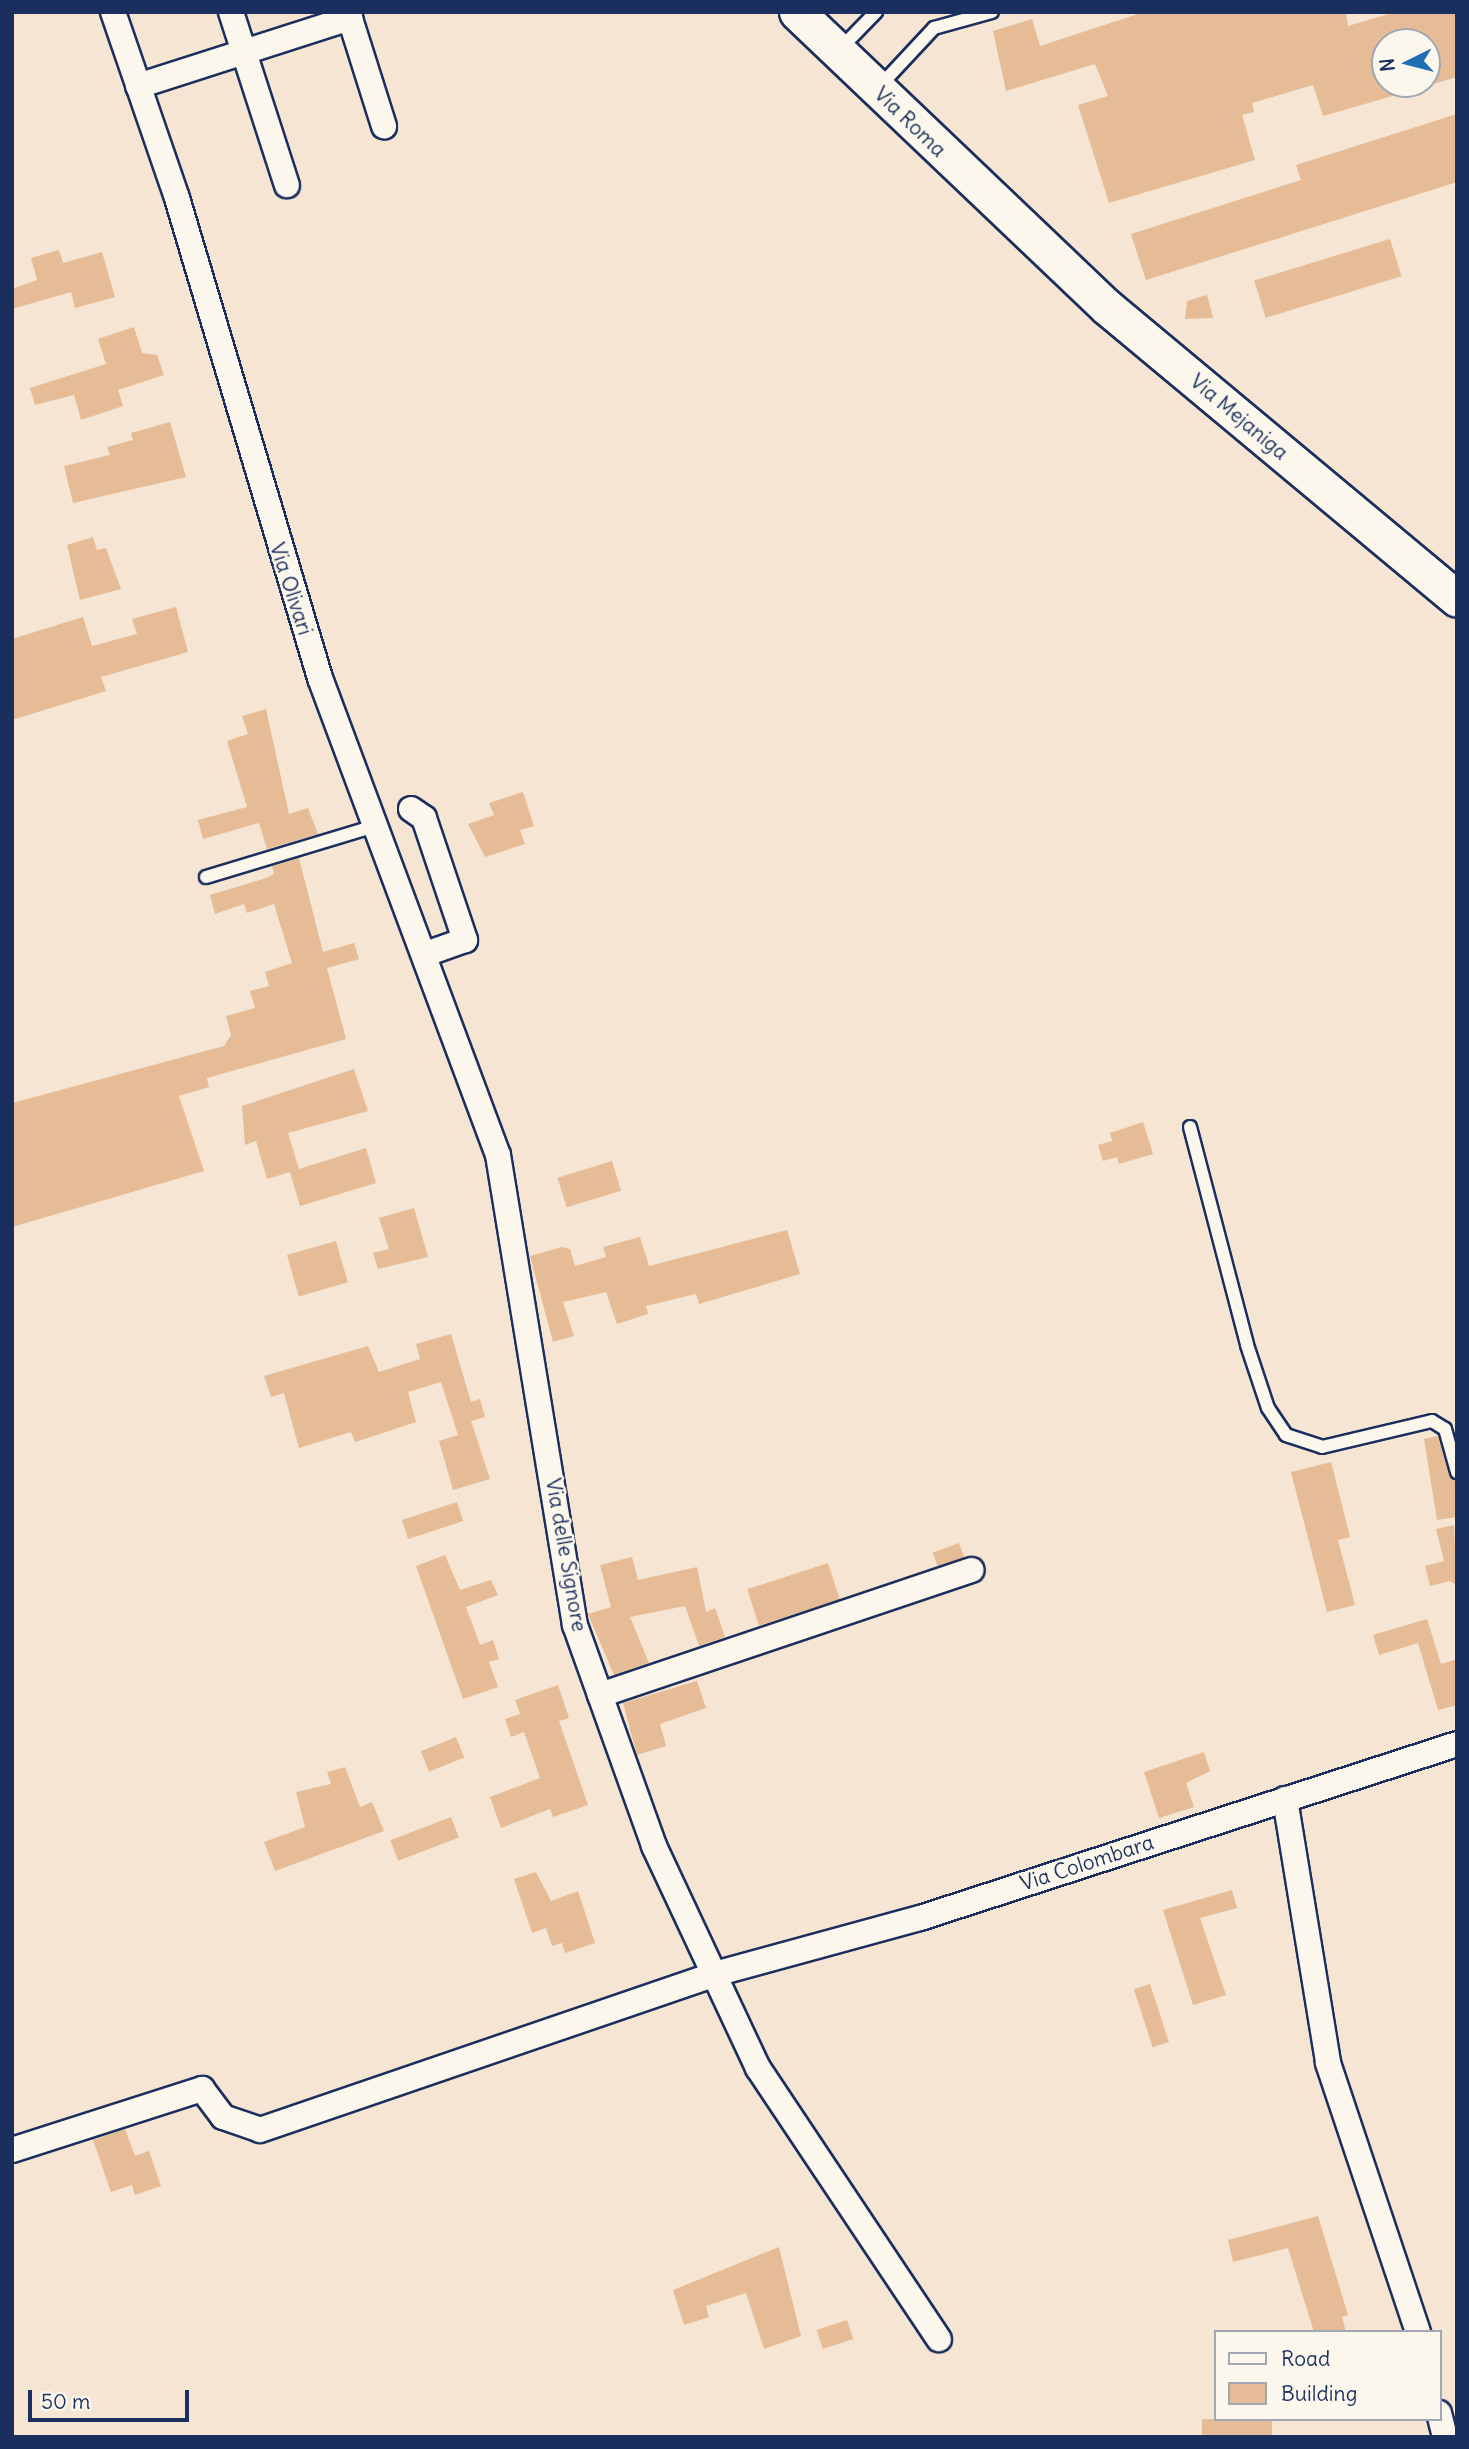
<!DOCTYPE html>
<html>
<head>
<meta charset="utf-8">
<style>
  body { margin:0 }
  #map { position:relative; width:1469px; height:2449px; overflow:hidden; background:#f5e5d2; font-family:Delius,sans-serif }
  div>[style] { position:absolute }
  .building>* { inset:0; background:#e6bc96; transform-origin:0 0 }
  .roads { filter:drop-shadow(2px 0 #1b2f5e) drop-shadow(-2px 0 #1b2f5e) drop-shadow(0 2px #1b2f5e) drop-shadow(0 -2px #1b2f5e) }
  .lane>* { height:12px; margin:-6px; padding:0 6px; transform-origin:6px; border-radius:6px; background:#fbf7ec }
  .street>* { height:24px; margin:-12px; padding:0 12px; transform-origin:12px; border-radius:12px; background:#fbf7ec }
  .secondary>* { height:35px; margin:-17.5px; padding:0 17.5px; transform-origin:17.5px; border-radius:17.5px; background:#fbf7ec }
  span { translate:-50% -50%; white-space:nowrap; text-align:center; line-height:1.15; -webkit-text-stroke:5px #fbf7ec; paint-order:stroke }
  .street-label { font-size:21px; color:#1b2f5e }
  .frame { position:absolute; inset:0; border:14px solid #1b2f5e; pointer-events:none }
  .legend { position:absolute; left:1214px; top:2330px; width:228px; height:91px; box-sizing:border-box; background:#fbf7ec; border:2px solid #a1a7b3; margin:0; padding:9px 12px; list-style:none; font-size:21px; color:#1b2f5e }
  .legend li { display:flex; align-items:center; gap:14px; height:35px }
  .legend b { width:35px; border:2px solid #a1a7b3 }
  .north { position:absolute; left:1371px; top:28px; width:70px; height:70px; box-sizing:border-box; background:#fbf7ec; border:2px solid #a1a7b3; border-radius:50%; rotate:264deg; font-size:19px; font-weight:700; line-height:28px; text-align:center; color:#1b2f5e }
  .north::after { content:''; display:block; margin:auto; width:24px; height:32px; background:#1f6fb2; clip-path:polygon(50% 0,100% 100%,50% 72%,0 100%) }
  .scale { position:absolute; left:28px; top:2390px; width:161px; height:32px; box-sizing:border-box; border:4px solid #1b2f5e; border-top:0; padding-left:9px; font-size:21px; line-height:24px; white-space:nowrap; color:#1b2f5e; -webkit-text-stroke:5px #fbf7ec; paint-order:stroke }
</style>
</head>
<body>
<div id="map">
  <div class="building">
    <div style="clip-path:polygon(1144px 12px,1346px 12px,1348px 26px,1395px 12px,1457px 12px,1457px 77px,1427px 86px,1427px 42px,1385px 42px,1385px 84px,1417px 89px,1323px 116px,1313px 85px,1252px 103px,1254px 112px,1242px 115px,1255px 160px,1109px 203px,1078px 105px,1108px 96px,1095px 64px,1006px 91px,993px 31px,1032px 19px,1040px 46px)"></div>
    <div style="clip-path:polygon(1457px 114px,1457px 182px,1146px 280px,1131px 234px,1301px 180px,1296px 165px)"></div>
    <div style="left:1390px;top:239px;width:39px;height:142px;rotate:73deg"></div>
    <div style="clip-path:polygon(59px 250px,63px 263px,102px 252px,115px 297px,75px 308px,71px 292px,12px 309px,12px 289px,37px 280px,31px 258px)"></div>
    <div style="clip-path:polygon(1207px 295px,1213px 318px,1185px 319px,1187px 301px)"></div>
    <div style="clip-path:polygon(134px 327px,142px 353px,157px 355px,164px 375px,118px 390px,123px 406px,81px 420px,74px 395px,35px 405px,30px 388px,106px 364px,98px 339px)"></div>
    <div style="clip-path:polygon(170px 422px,186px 477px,73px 503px,64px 466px,110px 455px,107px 447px,133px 440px,131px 433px)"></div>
    <div style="clip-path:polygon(93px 537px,97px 550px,106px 548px,121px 589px,80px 600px,67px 545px)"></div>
    <div style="clip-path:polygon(176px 607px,188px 652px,101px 677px,106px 691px,12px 720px,12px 639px,83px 617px,92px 646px,137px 634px,132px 619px)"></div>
    <div style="clip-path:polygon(266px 709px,289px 814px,308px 808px,318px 834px,267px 849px,259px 823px,203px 839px,198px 820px,247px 807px,227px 741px,248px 734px,242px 716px)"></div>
    <div style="clip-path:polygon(523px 792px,534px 826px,520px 830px,525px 844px,485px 857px,468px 824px,494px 815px,489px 803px)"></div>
    <div style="clip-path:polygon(299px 858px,323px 952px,354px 943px,359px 959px,327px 968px,346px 1039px,207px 1078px,209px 1087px,179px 1096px,204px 1171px,12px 1227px,12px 1103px,224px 1046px,231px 1035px,226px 1016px,255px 1008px,250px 991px,269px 986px,265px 972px,292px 963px,274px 904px,247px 913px,244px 904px,215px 914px,210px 895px,266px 878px,274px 874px,272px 866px)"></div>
    <div style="clip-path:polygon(354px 1069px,368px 1111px,288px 1133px,299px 1169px,366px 1148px,376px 1183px,300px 1206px,290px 1172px,267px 1179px,256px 1141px,245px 1145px,242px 1106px)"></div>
    <div style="clip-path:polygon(1143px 1122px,1153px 1154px,1119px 1164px,1117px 1157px,1103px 1161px,1098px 1145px,1112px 1141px,1110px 1133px)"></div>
    <div style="left:612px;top:1161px;width:31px;height:57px;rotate:73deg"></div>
    <div style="clip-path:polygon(414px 1208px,428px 1257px,378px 1269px,373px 1253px,389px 1249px,379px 1218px)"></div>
    <div style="clip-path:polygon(787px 1230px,800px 1274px,699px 1304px,696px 1294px,646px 1306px,648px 1314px,617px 1324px,606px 1292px,563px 1302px,574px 1336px,553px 1342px,530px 1256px,562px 1247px,570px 1249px,575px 1266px,606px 1257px,603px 1247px,640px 1237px,649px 1266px)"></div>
    <div style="left:336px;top:1241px;width:43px;height:51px;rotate:74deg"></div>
    <div style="clip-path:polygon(451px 1334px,471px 1402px,480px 1399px,485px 1417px,471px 1421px,490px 1479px,453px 1490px,439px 1441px,458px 1435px,441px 1382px,408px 1392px,416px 1422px,355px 1442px,351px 1432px,299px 1448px,284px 1393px,271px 1397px,264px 1376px,368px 1346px,379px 1372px,420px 1359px,416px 1344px)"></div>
    <div style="clip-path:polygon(1438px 1436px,1449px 1475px,1457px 1481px,1457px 1517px,1437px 1520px,1424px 1439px)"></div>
    <div style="clip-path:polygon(1331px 1462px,1350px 1537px,1338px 1540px,1355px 1605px,1327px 1612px,1291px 1472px)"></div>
    <div style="left:457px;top:1502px;width:20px;height:58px;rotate:72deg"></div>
    <div style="clip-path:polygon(1454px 1525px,1457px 1586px,1450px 1581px,1430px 1586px,1425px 1566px,1444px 1561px,1436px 1529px)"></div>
    <div style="left:959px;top:1543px;width:15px;height:28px;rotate:70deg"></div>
    <div style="clip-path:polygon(445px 1555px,460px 1590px,491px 1580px,498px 1595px,466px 1607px,480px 1645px,493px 1640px,499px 1659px,489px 1662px,498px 1687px,463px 1699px,416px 1566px)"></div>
    <div style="clip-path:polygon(632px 1557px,638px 1580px,697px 1567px,706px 1612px,715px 1608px,725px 1637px,699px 1646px,685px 1606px,630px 1617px,649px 1663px,614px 1675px,588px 1614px,611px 1607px,600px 1565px)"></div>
    <div style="left:828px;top:1563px;width:38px;height:85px;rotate:72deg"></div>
    <div style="clip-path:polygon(1427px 1619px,1441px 1664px,1457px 1659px,1457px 1705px,1438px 1710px,1418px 1643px,1379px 1655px,1373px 1635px)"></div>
    <div style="clip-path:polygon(697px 1681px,706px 1708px,660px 1724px,666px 1746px,637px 1755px,623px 1703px)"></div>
    <div style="clip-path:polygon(558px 1685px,569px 1718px,559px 1721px,588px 1805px,553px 1817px,550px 1809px,501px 1828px,490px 1797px,540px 1778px,524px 1732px,511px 1737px,505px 1719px,520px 1714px,515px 1700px)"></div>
    <div style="left:456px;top:1737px;width:22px;height:38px;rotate:68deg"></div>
    <div style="clip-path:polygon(1204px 1752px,1210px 1771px,1186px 1783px,1194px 1807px,1159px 1818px,1144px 1772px)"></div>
    <div style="clip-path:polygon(345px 1767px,360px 1807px,372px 1802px,384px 1831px,275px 1871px,264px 1842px,305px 1827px,296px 1792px,331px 1784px,327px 1772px)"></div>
    <div style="left:451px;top:1817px;width:22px;height:65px;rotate:69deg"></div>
    <div style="clip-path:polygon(536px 1872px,551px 1901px,578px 1891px,595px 1943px,565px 1953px,562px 1943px,552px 1946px,546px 1928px,532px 1933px,514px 1879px)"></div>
    <div style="clip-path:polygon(1232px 1890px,1237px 1908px,1200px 1918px,1226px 1995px,1193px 2005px,1163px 1910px)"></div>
    <div style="left:1150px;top:1984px;width:61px;height:17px;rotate:72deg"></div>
    <div style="clip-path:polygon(125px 2129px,135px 2156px,149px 2151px,161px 2186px,135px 2195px,132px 2185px,111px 2192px,93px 2140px)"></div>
    <div style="clip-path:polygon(1318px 2216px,1348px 2315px,1342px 2317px,1346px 2332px,1314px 2332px,1288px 2248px,1233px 2262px,1228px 2240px)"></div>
    <div style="clip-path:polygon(779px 2247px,801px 2336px,764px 2349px,746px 2293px,706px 2306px,709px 2317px,684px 2325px,673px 2290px)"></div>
    <div style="left:847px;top:2320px;width:20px;height:32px;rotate:72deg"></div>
    <div style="left:1202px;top:2419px;width:70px;height:19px"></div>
  </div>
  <div class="roads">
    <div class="lane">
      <div style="left:840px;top:49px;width:52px;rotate:-45.8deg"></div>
      <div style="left:879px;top:87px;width:81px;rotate:-47deg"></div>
      <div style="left:934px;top:28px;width:60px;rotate:-15.4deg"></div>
      <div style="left:206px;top:877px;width:180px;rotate:-16.8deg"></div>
      <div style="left:1190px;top:1127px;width:225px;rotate:75.3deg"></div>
      <div style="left:1247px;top:1345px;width:66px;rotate:71.6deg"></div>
      <div style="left:1268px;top:1408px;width:32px;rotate:56deg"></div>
      <div style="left:1286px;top:1435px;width:38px;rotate:18deg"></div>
      <div style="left:1322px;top:1447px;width:113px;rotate:-13.3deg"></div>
      <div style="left:1432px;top:1421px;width:15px;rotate:32deg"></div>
      <div style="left:1445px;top:1429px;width:45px;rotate:74.4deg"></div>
    </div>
    <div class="street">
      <div style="left:113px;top:12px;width:197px;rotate:71deg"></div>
      <div style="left:177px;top:198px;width:501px;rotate:73.41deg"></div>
      <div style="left:320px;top:678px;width:509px;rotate:69.54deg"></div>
      <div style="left:498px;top:1155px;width:476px;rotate:80.7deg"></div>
      <div style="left:575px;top:1625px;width:235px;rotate:70.3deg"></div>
      <div style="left:654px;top:1846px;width:245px;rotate:64.9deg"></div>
      <div style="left:758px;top:2068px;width:326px;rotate:56.3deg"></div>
      <div style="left:231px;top:12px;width:182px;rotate:72.1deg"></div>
      <div style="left:348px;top:12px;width:120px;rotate:72.5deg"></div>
      <div style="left:138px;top:86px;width:223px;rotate:-17.8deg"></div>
      <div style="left:411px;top:809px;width:16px;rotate:35deg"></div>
      <div style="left:424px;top:818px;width:129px;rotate:71.4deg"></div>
      <div style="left:465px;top:940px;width:41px;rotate:160.3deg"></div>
      <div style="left:600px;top:1695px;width:392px;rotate:-18.6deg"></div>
      <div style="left:1285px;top:1799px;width:267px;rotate:80.7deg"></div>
      <div style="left:1328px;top:2063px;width:284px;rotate:71.5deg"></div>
      <div style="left:12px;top:2150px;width:200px;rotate:-17.8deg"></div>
      <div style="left:202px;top:2089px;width:35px;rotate:53deg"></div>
      <div style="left:223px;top:2117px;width:39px;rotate:19deg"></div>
      <div style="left:260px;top:2130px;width:481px;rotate:-18.9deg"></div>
      <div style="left:715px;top:1974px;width:213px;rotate:-15.3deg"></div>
      <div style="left:920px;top:1918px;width:564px;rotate:-17.95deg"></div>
      <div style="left:1439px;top:2413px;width:25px;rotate:76deg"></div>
    </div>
    <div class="secondary">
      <div style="left:797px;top:12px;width:429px;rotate:43.6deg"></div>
      <div style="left:1108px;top:308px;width:454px;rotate:39.8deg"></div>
    </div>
  </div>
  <div class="street-label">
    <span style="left:910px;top:122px;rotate:44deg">Via Roma</span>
    <span style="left:1239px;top:417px;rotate:40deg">Via Mejaniga</span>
    <span style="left:291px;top:589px;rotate:72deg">Via Olivari</span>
    <span style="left:566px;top:1555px;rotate:80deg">Via delle Signore</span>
    <span style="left:1087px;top:1863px;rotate:-18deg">Via Colombara</span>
  </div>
  <div class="frame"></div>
  <ul class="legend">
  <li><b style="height:9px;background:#fbf7ec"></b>Road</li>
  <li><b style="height:19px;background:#e6bc96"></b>Building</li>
  </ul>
  <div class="north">N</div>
  <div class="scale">50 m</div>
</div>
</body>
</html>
